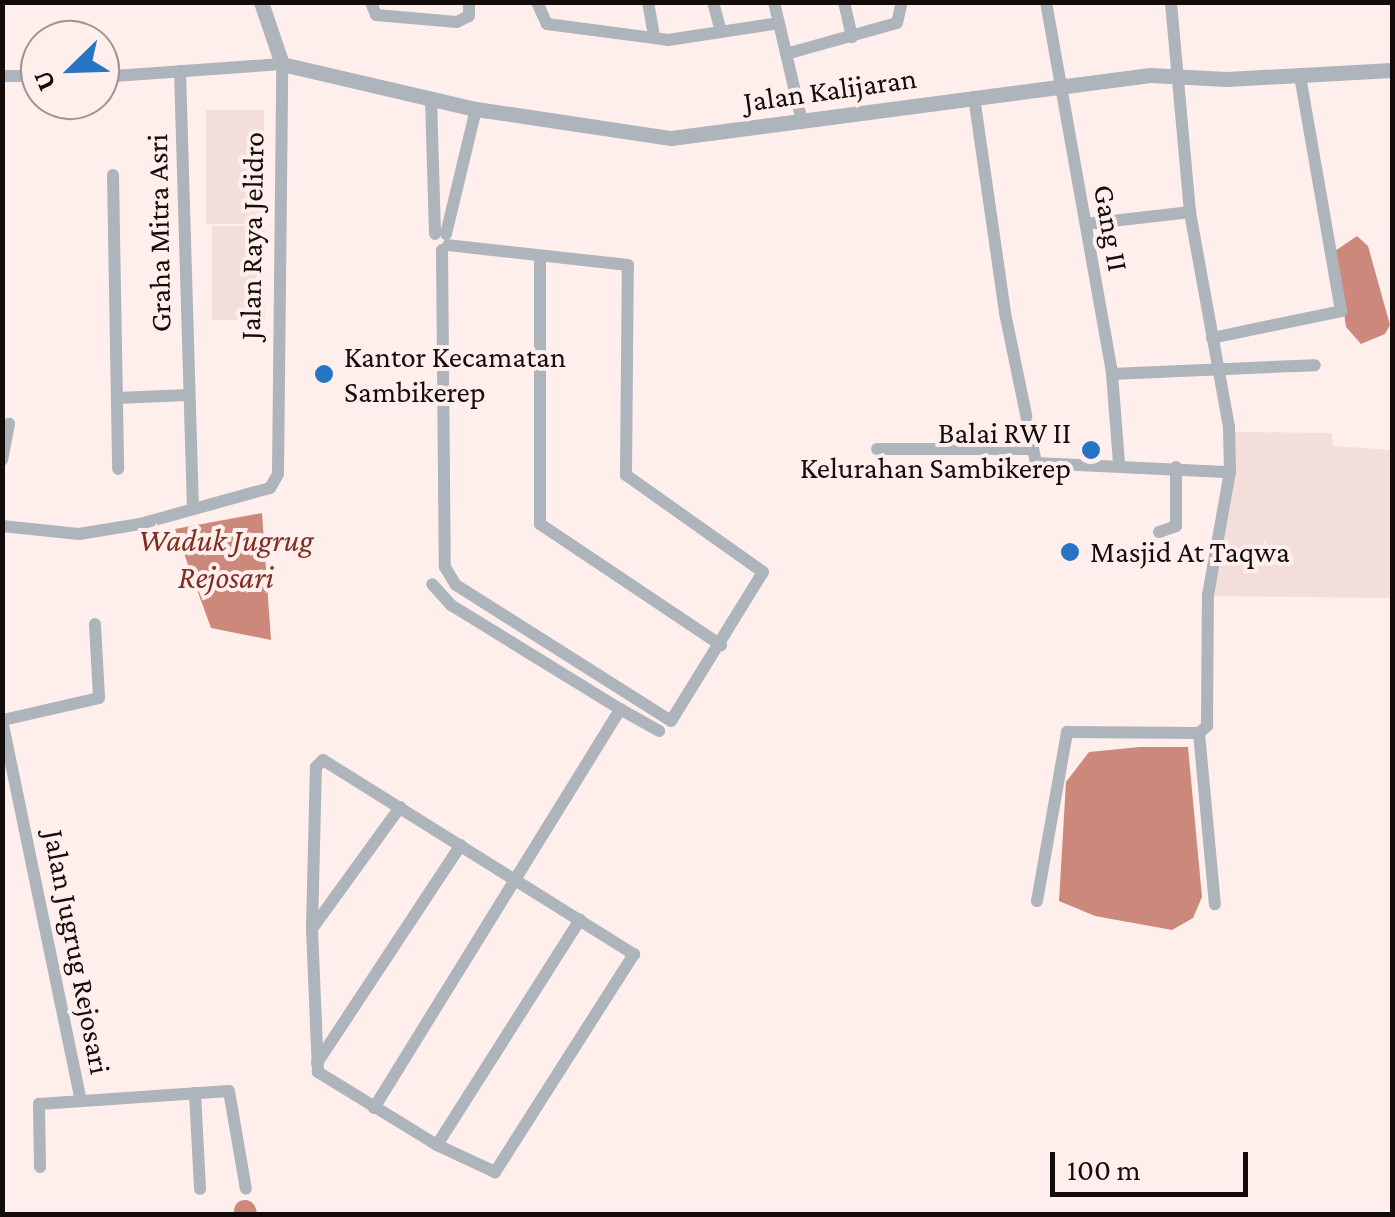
<!DOCTYPE html>
<html>
<head>
<meta charset="utf-8">
<style>
  body { margin:0 }
  #map { position:relative; width:1395px; height:1217px; overflow:hidden; background:#ffefec; font-family:"Crimson Pro",serif }
  div>[style] { position:absolute }
  .built>* { inset:0; background:#f3deda; transform-origin:0 0 }
  .water>* { inset:0; background:#cd887c }
  .river>* { height:22px; margin:-11px; padding:0 11px; transform-origin:11px; border-radius:11px; background:#cd887c }
  .minor>* { height:12px; margin:-6px; padding:0 6px; transform-origin:6px; border-radius:6px; background:#adb4bb }
  .tertiary>* { height:15px; margin:-7.5px; padding:0 7.5px; transform-origin:7.5px; border-radius:7.5px; background:#adb4bb }
  .dots>* { width:28px; height:28px; translate:-50% -50%; box-sizing:border-box; border:5px solid #ffefec; border-radius:50% }
  span { translate:-50% -50%; white-space:nowrap; text-align:center; line-height:1.15; -webkit-text-stroke:8px #ffefec; paint-order:stroke }
  .street-label { font-size:30px; color:#140c0b }
  .poi-label { font-size:30px; color:#140c0b }
  .left { translate:0 -50%; text-align:left }
  .right { translate:-100% -50%; text-align:right }
  .water-label { font-size:32px; color:#7f2c21; font-style:italic }
  .frame { position:absolute; inset:0; border:5px solid #140c0b; pointer-events:none }
  .north { position:absolute; left:20px; top:20px; width:100px; height:100px; box-sizing:border-box; background:#ffefec; border:2px solid #a19492; border-radius:50%; rotate:247deg; font-size:28px; font-weight:700; line-height:40px; text-align:center; color:#140c0b }
  .north::after { content:''; display:block; margin:auto; width:35px; height:45px; background:#2674c3; clip-path:polygon(50% 0,100% 100%,50% 72%,0 100%) }
  .scale { position:absolute; left:1050px; top:1152px; width:198px; height:45px; box-sizing:border-box; border:5px solid #140c0b; border-top:0; padding-left:12px; font-size:30px; line-height:35px; white-space:nowrap; color:#140c0b; -webkit-text-stroke:8px #ffefec; paint-order:stroke }
</style>
</head>
<body>
<div id="map">
  <div class="built">
    <div style="left:206px;top:110px;width:58px;height:114px"></div>
    <div style="left:212px;top:226px;width:53px;height:94px"></div>
    <div style="clip-path:polygon(1233px 432px,1332px 433px,1333px 446px,1392px 450px,1392px 598px,1213px 596px)"></div>
  </div>
  <div class="water">
    <div style="clip-path:polygon(1357px 236px,1368px 246px,1390px 325px,1385px 334px,1361px 344px,1346px 327px,1335px 251px)"></div>
    <div style="clip-path:polygon(262px 513px,271px 640px,211px 628px,175px 529px)"></div>
    <div style="clip-path:polygon(1140px 747px,1188px 747px,1202px 897px,1193px 918px,1172px 930px,1095px 916px,1059px 901px,1066px 782px,1089px 752px)"></div>
  </div>
  <div class="river">
    <div style="left:245px;top:1211px;width:3px;rotate:72deg"></div>
  </div>
  <div class="minor">
    <div style="left:371px;top:2px;width:14px;rotate:69deg"></div>
    <div style="left:376px;top:15px;width:81px;rotate:4.9deg"></div>
    <div style="left:457px;top:22px;width:13px;rotate:-27deg"></div>
    <div style="left:469px;top:16px;width:14px;rotate:-90deg"></div>
    <div style="left:537px;top:2px;width:24px;rotate:66deg"></div>
    <div style="left:547px;top:24px;width:122px;rotate:7.5deg"></div>
    <div style="left:668px;top:40px;width:112px;rotate:-8.7deg"></div>
    <div style="left:648px;top:2px;width:36px;rotate:80deg"></div>
    <div style="left:713px;top:2px;width:31px;rotate:75deg"></div>
    <div style="left:774px;top:2px;width:122px;rotate:76.8deg"></div>
    <div style="left:844px;top:2px;width:36px;rotate:77deg"></div>
    <div style="left:1046px;top:2px;width:378px;rotate:79.9deg"></div>
    <div style="left:1112px;top:374px;width:89px;rotate:85.5deg"></div>
    <div style="left:786px;top:54px;width:115px;rotate:-15.6deg"></div>
    <div style="left:897px;top:23px;width:22px;rotate:-77deg"></div>
    <div style="left:180px;top:71px;width:435px;rotate:88.3deg"></div>
    <div style="left:2px;top:76px;width:38px"></div>
    <div style="left:974px;top:97px;width:218px;rotate:81.8deg"></div>
    <div style="left:1005px;top:313px;width:153px;rotate:78.3deg"></div>
    <div style="left:1036px;top:463px;width:194px;rotate:2.7deg"></div>
    <div style="left:431px;top:99px;width:135px;rotate:88.3deg"></div>
    <div style="left:113px;top:175px;width:294px;rotate:89deg"></div>
    <div style="left:1086px;top:224px;width:105px;rotate:-6.6deg"></div>
    <div style="left:446px;top:234px;width:129px;rotate:-76.5deg"></div>
    <div style="left:442px;top:250px;width:317px;rotate:89.5deg"></div>
    <div style="left:445px;top:567px;width:21px;rotate:59deg"></div>
    <div style="left:456px;top:585px;width:254px;rotate:32.3deg"></div>
    <div style="left:671px;top:721px;width:175px;rotate:-58.3deg"></div>
    <div style="left:763px;top:572px;width:168px;rotate:-144.7deg"></div>
    <div style="left:626px;top:475px;width:210px;rotate:-89.5deg"></div>
    <div style="left:628px;top:265px;width:181px;rotate:-173.7deg"></div>
    <div style="left:540px;top:260px;width:264px;rotate:90deg"></div>
    <div style="left:540px;top:524px;width:218px;rotate:33.8deg"></div>
    <div style="left:1212px;top:338px;width:132px;rotate:-11.8deg"></div>
    <div style="left:1341px;top:311px;width:239px;rotate:-99.9deg"></div>
    <div style="left:1112px;top:374px;width:203px;rotate:-2.5deg"></div>
    <div style="left:117px;top:398px;width:71px;rotate:-2.4deg"></div>
    <div style="left:877px;top:449px;width:156px"></div>
    <div style="left:2px;top:460px;width:37px;rotate:-79deg"></div>
    <div style="left:2px;top:526px;width:77px;rotate:5.9deg"></div>
    <div style="left:79px;top:534px;width:62px;rotate:-9.3deg"></div>
    <div style="left:140px;top:524px;width:135px;rotate:-15.5deg"></div>
    <div style="left:270px;top:488px;width:16px;rotate:-60deg"></div>
    <div style="left:278px;top:474px;width:410px;rotate:-89.4deg"></div>
    <div style="left:282px;top:64px;width:182px;rotate:175.9deg"></div>
    <div style="left:1159px;top:532px;width:18px;rotate:-19deg"></div>
    <div style="left:1176px;top:526px;width:59px;rotate:-90deg"></div>
    <div style="left:620px;top:709px;width:45px;rotate:29.4deg"></div>
    <div style="left:2px;top:720px;width:385px;rotate:78.3deg"></div>
    <div style="left:3px;top:720px;width:98px;rotate:-12.9deg"></div>
    <div style="left:99px;top:698px;width:74px;rotate:-93.1deg"></div>
    <div style="left:1199px;top:733px;width:172px;rotate:84.7deg"></div>
    <div style="left:323px;top:760px;width:367px;rotate:32deg"></div>
    <div style="left:634px;top:954px;width:259px;rotate:122.5deg"></div>
    <div style="left:495px;top:1172px;width:64px;rotate:-155deg"></div>
    <div style="left:437px;top:1145px;width:140px;rotate:-148.5deg"></div>
    <div style="left:318px;top:1072px;width:144px;rotate:-92.4deg"></div>
    <div style="left:312px;top:928px;width:161px;rotate:-88.6deg"></div>
    <div style="left:316px;top:767px;width:10px;rotate:-45deg"></div>
    <div style="left:1037px;top:901px;width:172px;rotate:-79.9deg"></div>
    <div style="left:1067px;top:732px;width:132px;rotate:0.4deg"></div>
    <div style="left:1199px;top:733px;width:11px;rotate:-41deg"></div>
    <div style="left:1207px;top:726px;width:131px;rotate:-89.6deg"></div>
    <div style="left:1208px;top:595px;width:125px;rotate:-79.9deg"></div>
    <div style="left:1230px;top:472px;width:45px;rotate:-91.3deg"></div>
    <div style="left:1229px;top:427px;width:219px;rotate:-100.3deg"></div>
    <div style="left:1190px;top:212px;width:211px;rotate:-95.2deg"></div>
    <div style="left:314px;top:926px;width:147px;rotate:-54.1deg"></div>
    <div style="left:317px;top:1063px;width:261px;rotate:-56.6deg"></div>
    <div style="left:195px;top:1093px;width:96px;rotate:87deg"></div>
    <div style="left:374px;top:1108px;width:469px;rotate:-58.3deg"></div>
    <div style="left:620px;top:709px;width:198px;rotate:-148.4deg"></div>
    <div style="left:451px;top:605px;width:28px;rotate:-132deg"></div>
    <div style="left:437px;top:1145px;width:267px;rotate:-57.6deg"></div>
    <div style="left:40px;top:1167px;width:63px;rotate:-90.9deg"></div>
    <div style="left:39px;top:1104px;width:190px;rotate:-3.9deg"></div>
    <div style="left:229px;top:1091px;width:99px;rotate:80.2deg"></div>
  </div>
  <div class="tertiary">
    <div style="left:261px;top:2px;width:65px;rotate:71.3deg"></div>
    <div style="left:282px;top:64px;width:199px;rotate:13.1deg"></div>
    <div style="left:476px;top:109px;width:197px;rotate:8.5deg"></div>
    <div style="left:671px;top:138px;width:483px;rotate:-7.5deg"></div>
    <div style="left:1150px;top:75px;width:76px;rotate:3deg"></div>
    <div style="left:1226px;top:79px;width:166px;rotate:-3.1deg"></div>
  </div>
  <div class="dots">
    <div style="left:324px;top:374px;background:#2674c3"></div>
    <div style="left:1091px;top:450px;background:#2674c3"></div>
    <div style="left:1070px;top:552px;background:#2674c3"></div>
  </div>
  <div class="street-label">
    <span style="left:830px;top:90px;rotate:-8deg">Jalan Kalijaran</span>
    <span style="left:1111px;top:228px;rotate:80deg">Gang II</span>
    <span style="left:159px;top:233px;rotate:-91deg">Graha Mitra Asri</span>
    <span style="left:252px;top:236px;rotate:-89deg">Jalan Raya Jelidro</span>
    <span style="left:77px;top:952px;rotate:79deg">Jalan Jugrug Rejosari</span>
  </div>
  <div class="poi-label">
    <span class="left" style="left:344px;top:374px">Kantor Kecamatan<br>Sambikerep</span>
    <span class="right" style="left:1071px;top:450px">Balai RW II<br>Kelurahan Sambikerep</span>
    <span class="left" style="left:1090px;top:552px">Masjid At Taqwa</span>
  </div>
  <div class="water-label">
    <span style="left:226px;top:559px">Waduk Jugrug<br>Rejosari</span>
  </div>
  <div class="frame"></div>
  <div class="north">U</div>
  <div class="scale">100 m</div>
</div>
</body>
</html>
